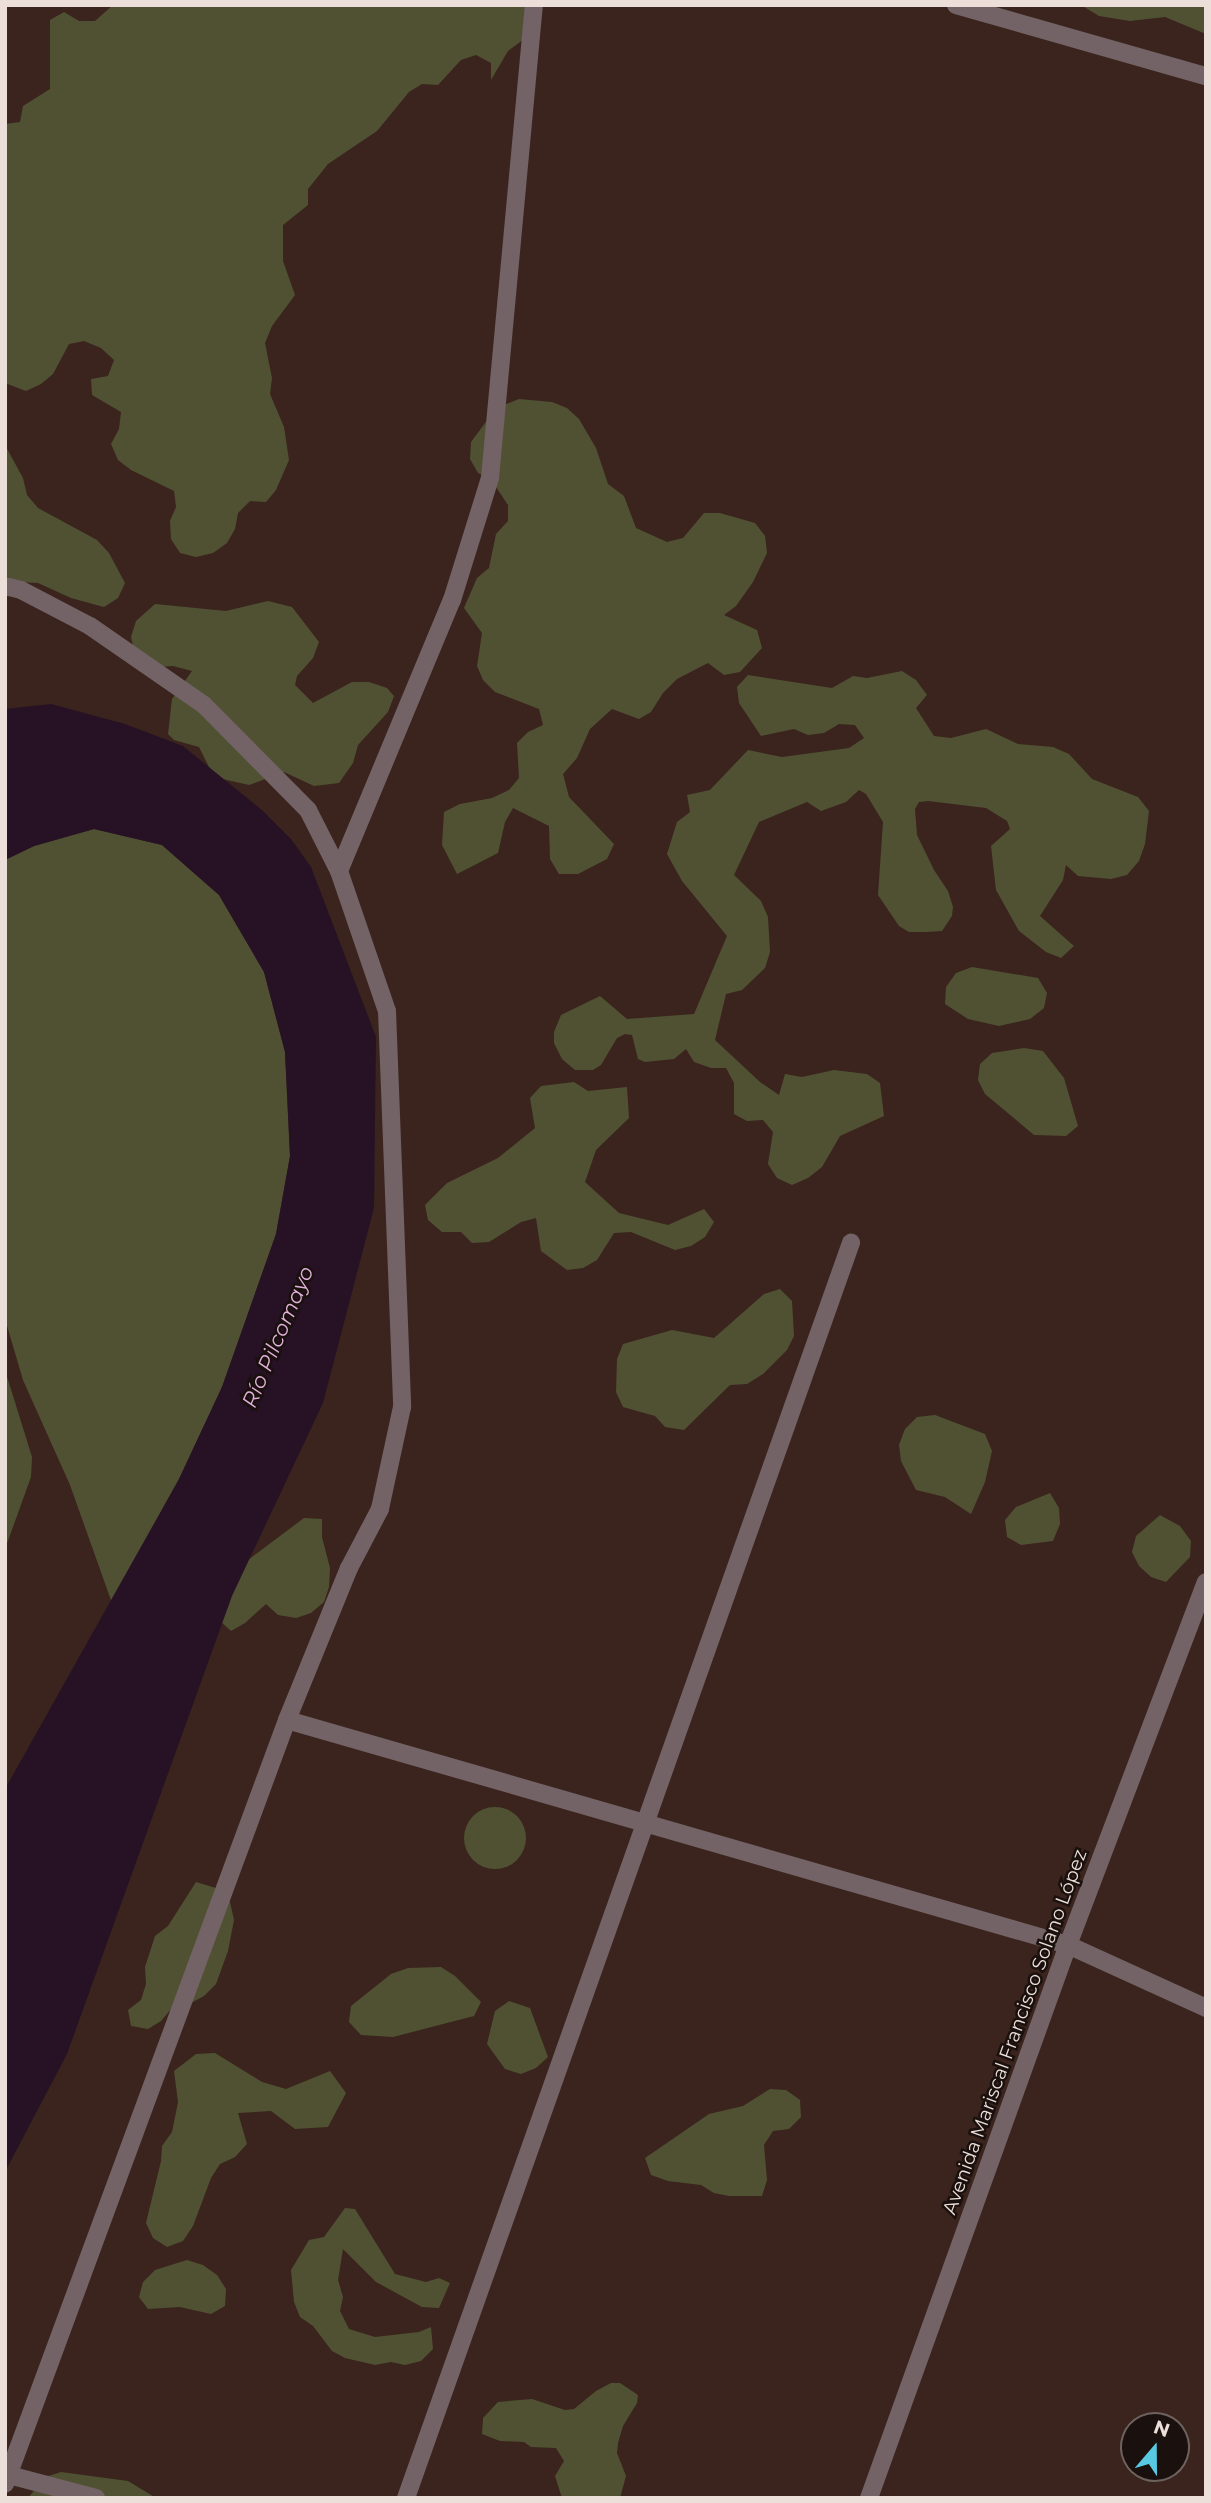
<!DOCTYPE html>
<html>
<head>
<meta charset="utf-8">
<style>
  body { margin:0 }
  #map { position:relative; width:1211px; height:2503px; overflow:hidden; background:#3a241d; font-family:Montserrat,sans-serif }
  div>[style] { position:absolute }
  .green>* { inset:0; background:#505133 }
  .round { border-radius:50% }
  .water>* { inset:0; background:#271225 }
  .minor>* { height:18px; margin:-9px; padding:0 9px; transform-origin:9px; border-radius:9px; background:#736366 }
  span { translate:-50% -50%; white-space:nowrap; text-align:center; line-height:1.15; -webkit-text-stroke:5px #1a100d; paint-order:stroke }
  .street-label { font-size:19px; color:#ecded8 }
  .water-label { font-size:21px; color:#e1b1dc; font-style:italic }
  .frame { position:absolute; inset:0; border:7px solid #ecded8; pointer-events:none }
  .north { position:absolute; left:1120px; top:2412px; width:70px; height:70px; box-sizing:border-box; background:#1a100d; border:2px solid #6e625e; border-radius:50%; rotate:20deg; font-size:19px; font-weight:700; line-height:28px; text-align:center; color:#ecded8 }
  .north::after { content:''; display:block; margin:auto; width:24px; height:32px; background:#57c9e2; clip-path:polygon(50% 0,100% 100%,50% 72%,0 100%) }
</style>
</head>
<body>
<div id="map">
  <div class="green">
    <div style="clip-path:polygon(113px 5px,542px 5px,524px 39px,508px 51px,491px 80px,491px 63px,476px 55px,461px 60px,438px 85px,422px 84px,409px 92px,377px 131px,328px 164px,308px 189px,308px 205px,283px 225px,283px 261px,295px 295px,272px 326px,265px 343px,272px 378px,270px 394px,284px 427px,289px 460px,276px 490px,266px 502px,250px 501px,238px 513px,235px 529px,227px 543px,213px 553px,196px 557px,180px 553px,171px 539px,170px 521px,176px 507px,174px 491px,131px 470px,118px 460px,111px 444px,119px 429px,121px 412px,92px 395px,91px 379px,108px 376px,114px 360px,101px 348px,84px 341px,69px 344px,53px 374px,41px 384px,26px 391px,5px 383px,5px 124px,20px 122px,23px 106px,50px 89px,50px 20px,64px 12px,79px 21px,95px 21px)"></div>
    <div style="clip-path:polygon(1081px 5px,1206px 5px,1206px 34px,1165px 17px,1130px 21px,1099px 16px)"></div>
    <div style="clip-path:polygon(519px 399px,552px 402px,567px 408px,579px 419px,596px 448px,608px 484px,624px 496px,636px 528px,667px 542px,683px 538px,704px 513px,720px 513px,755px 523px,765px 536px,767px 553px,753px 582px,736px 606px,724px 615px,757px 630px,762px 648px,740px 672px,724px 675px,708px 663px,677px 679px,663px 693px,651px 712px,639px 719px,612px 709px,590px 729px,577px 758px,563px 774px,569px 797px,614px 844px,607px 859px,578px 874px,559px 874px,550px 859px,549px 826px,513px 808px,505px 822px,498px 853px,457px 874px,442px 845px,444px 812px,460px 804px,492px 798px,509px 790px,519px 778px,517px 743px,528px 732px,543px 725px,539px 709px,495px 692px,483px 680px,477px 666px,482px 633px,464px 608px,477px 578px,489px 568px,496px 534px,508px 521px,508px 505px,490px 478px,478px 473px,470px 459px,471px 442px,491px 415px,504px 405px)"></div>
    <div style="clip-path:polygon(5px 445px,23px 478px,27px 495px,38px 508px,97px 540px,109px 553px,125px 583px,118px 598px,104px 607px,71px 598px,38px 583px,19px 582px,5px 576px)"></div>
    <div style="clip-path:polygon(268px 601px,292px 607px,319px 642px,313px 658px,297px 676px,295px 685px,313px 703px,352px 682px,369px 682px,387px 688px,394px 696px,388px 712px,358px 745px,353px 763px,339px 783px,314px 786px,284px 772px,249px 785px,214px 777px,199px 747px,174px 740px,168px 734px,172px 699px,192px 671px,173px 666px,158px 667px,133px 646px,131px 637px,136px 621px,155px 604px,226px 611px)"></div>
    <div style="clip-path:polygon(902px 671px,916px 680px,927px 695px,916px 708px,934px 736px,951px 738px,986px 729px,1018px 744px,1053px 747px,1069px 754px,1092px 779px,1138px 797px,1149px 811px,1145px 844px,1139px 861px,1127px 875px,1111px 879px,1078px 876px,1066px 865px,1063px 880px,1040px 916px,1074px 946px,1061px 958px,1046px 952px,1019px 931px,996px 890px,991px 846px,1010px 829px,1007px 821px,986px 808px,928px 801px,919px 802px,915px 809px,917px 835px,934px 870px,948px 891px,953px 907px,952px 916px,942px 931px,926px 932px,909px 932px,899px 926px,878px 895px,883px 822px,866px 794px,859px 790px,846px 802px,821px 811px,807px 802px,759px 822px,734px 875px,761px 901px,768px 917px,770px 952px,765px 968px,742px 990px,726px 994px,715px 1040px,760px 1082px,779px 1095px,785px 1074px,802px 1077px,834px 1070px,867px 1074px,880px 1083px,884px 1116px,840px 1136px,822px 1167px,808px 1178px,792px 1185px,777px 1178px,768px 1164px,773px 1132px,763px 1120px,747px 1121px,734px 1114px,734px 1083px,726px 1068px,711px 1068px,694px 1062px,686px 1049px,674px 1059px,645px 1062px,638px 1059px,632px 1035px,625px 1034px,617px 1038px,601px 1065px,593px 1070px,575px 1070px,562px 1059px,554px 1043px,554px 1032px,561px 1015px,600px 996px,627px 1019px,694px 1014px,727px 936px,682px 881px,667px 854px,677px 822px,690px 812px,687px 795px,710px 790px,748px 750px,782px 757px,849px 748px,864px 738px,855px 725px,839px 724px,824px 733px,808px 735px,794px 729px,761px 736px,739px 703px,737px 687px,748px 675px,832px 688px,853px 676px,867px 678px)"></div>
    <div style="clip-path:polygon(94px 829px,162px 845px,219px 895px,264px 972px,285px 1052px,290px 1156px,276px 1234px,222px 1387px,179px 1479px,112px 1603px,70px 1485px,23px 1380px,5px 1319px,5px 860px,34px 846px)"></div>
    <div style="clip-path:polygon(972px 967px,1038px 978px,1047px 993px,1044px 1008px,1030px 1019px,999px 1026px,968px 1019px,945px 1004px,946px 987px,956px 973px)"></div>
    <div style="clip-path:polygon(1024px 1048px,1043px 1051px,1064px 1078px,1078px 1126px,1066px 1136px,1034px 1135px,985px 1094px,978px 1080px,980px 1064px,992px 1053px)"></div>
    <div style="clip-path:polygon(574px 1082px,588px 1091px,627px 1087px,629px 1118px,596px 1150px,585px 1182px,619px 1213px,668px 1225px,704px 1209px,714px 1222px,705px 1237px,691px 1246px,675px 1250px,631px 1232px,614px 1233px,597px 1260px,583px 1268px,567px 1270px,541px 1251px,536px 1218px,521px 1222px,489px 1242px,472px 1243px,461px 1232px,442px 1232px,428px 1220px,425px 1205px,447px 1183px,498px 1158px,535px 1128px,530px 1098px,541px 1086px)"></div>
    <div style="clip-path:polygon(780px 1289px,792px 1301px,794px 1336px,787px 1350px,763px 1374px,747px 1384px,730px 1385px,684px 1430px,665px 1427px,655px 1416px,623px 1407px,616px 1392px,617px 1359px,623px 1344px,672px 1330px,714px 1338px,764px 1294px)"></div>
    <div style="clip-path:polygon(5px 1370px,32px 1457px,31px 1477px,5px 1549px)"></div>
    <div style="clip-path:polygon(935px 1415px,985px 1434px,992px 1451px,985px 1482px,971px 1514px,945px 1497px,916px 1490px,901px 1461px,899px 1445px,905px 1429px,917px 1417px)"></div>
    <div style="clip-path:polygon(1050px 1493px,1059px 1508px,1060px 1524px,1053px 1541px,1021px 1545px,1007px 1537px,1005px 1520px,1016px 1507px)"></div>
    <div style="clip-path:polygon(1160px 1515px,1180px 1526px,1191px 1541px,1190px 1557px,1166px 1582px,1151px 1577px,1139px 1566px,1132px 1552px,1136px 1536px)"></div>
    <div style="clip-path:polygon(304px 1518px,322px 1519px,322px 1537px,330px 1568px,329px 1587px,324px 1602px,311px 1613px,296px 1618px,278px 1615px,266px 1604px,245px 1623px,231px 1631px,196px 1599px)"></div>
    <div class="round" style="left:464px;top:1807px;width:62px;height:62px"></div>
    <div style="clip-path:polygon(196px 1882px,219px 1889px,230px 1902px,234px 1920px,228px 1951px,216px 1984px,204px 1996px,189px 2004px,172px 2008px,161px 2021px,148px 2029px,131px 2026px,128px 2010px,141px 2000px,146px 1984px,145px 1967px,155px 1936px,168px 1926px)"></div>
    <div style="clip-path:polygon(441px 1967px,455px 1976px,481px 2002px,474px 2016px,393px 2037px,361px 2035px,349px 2022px,351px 2006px,391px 1974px,408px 1968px)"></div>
    <div style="clip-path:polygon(509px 2001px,530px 2008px,548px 2057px,536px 2068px,521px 2074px,505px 2069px,487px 2044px,495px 2011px)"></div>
    <div style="clip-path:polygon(215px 2053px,262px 2082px,286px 2089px,330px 2071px,346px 2093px,328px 2127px,295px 2129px,271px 2111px,238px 2113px,247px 2144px,235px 2157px,220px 2164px,211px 2178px,193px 2226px,183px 2241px,167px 2247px,153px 2238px,146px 2223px,161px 2161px,162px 2146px,172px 2132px,178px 2102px,174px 2071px,196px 2054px)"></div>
    <div style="clip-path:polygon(770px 2089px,786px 2090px,800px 2100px,801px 2117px,789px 2129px,773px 2131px,764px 2145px,767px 2180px,762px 2196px,729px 2196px,714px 2193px,701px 2185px,668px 2181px,651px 2175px,645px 2158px,709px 2114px,743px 2106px)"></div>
    <div style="clip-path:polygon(345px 2208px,355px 2209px,395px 2274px,426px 2282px,439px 2278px,450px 2283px,439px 2308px,422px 2307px,376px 2282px,343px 2249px,338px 2280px,343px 2297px,340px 2311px,349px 2329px,375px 2337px,419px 2332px,431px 2327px,433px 2349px,421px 2361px,405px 2365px,391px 2362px,375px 2365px,345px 2358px,332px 2351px,313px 2326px,300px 2317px,294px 2302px,291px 2270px,309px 2240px,324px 2237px)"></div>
    <div style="clip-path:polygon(187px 2260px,203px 2265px,217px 2275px,226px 2289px,225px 2306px,211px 2314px,180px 2307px,148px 2309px,139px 2297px,143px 2282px,155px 2270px)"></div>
    <div style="clip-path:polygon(611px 2383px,620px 2383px,638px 2395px,637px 2403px,623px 2426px,618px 2443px,617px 2453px,626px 2476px,620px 2498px,562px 2498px,555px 2476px,564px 2461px,556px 2448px,531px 2447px,524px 2442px,500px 2441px,482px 2434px,483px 2418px,498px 2402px,532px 2399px,565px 2410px,574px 2409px,596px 2391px)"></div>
    <div style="clip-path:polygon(61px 2472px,128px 2481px,156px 2498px,28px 2498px,45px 2477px)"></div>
  </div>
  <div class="water">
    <div style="clip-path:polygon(51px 704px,125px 724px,183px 746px,262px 810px,291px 839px,311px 867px,376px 1037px,374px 1208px,323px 1403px,232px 1596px,67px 2054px,5px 2172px,5px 1789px,179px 1479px,222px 1387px,276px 1234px,290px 1156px,285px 1052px,264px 972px,219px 895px,162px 845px,94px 829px,34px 846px,5px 860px,5px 709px)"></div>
  </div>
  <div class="minor">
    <div style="left:956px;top:5px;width:260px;rotate:15.9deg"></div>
    <div style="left:5px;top:586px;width:16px;rotate:14deg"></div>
    <div style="left:21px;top:590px;width:78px;rotate:27.6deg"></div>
    <div style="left:90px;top:626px;width:139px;rotate:34.7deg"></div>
    <div style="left:204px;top:705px;width:148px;rotate:45.3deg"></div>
    <div style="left:308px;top:810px;width:68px;rotate:63.1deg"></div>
    <div style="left:339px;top:871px;width:148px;rotate:71.1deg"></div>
    <div style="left:387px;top:1011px;width:396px;rotate:87.8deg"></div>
    <div style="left:402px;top:1407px;width:104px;rotate:102.2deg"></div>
    <div style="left:380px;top:1509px;width:67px;rotate:117.7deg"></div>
    <div style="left:349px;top:1568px;width:164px;rotate:112.2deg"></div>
    <div style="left:287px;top:1720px;width:814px;rotate:110.26deg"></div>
    <div style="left:339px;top:871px;width:294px;rotate:-67.4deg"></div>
    <div style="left:452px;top:600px;width:128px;rotate:-72.7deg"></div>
    <div style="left:490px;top:478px;width:475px;rotate:-84.7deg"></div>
    <div style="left:287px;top:1720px;width:813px;rotate:16.07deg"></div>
    <div style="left:1068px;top:1945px;width:152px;rotate:24.5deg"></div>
    <div style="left:9px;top:2475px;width:90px;rotate:14.8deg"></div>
    <div style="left:406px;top:2498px;width:1332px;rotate:-70.48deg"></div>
    <div style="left:869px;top:2498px;width:588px;rotate:-70.21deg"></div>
    <div style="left:1068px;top:1945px;width:388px;rotate:-69.2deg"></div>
  </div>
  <div class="street-label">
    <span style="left:1015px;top:2032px;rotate:-70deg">Avenida Mariscal Francisco Solano López</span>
  </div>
  <div class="water-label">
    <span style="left:278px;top:1337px;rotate:-67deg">Río Pilcomayo</span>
  </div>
  <div class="frame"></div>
  <div class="north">N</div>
</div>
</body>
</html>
